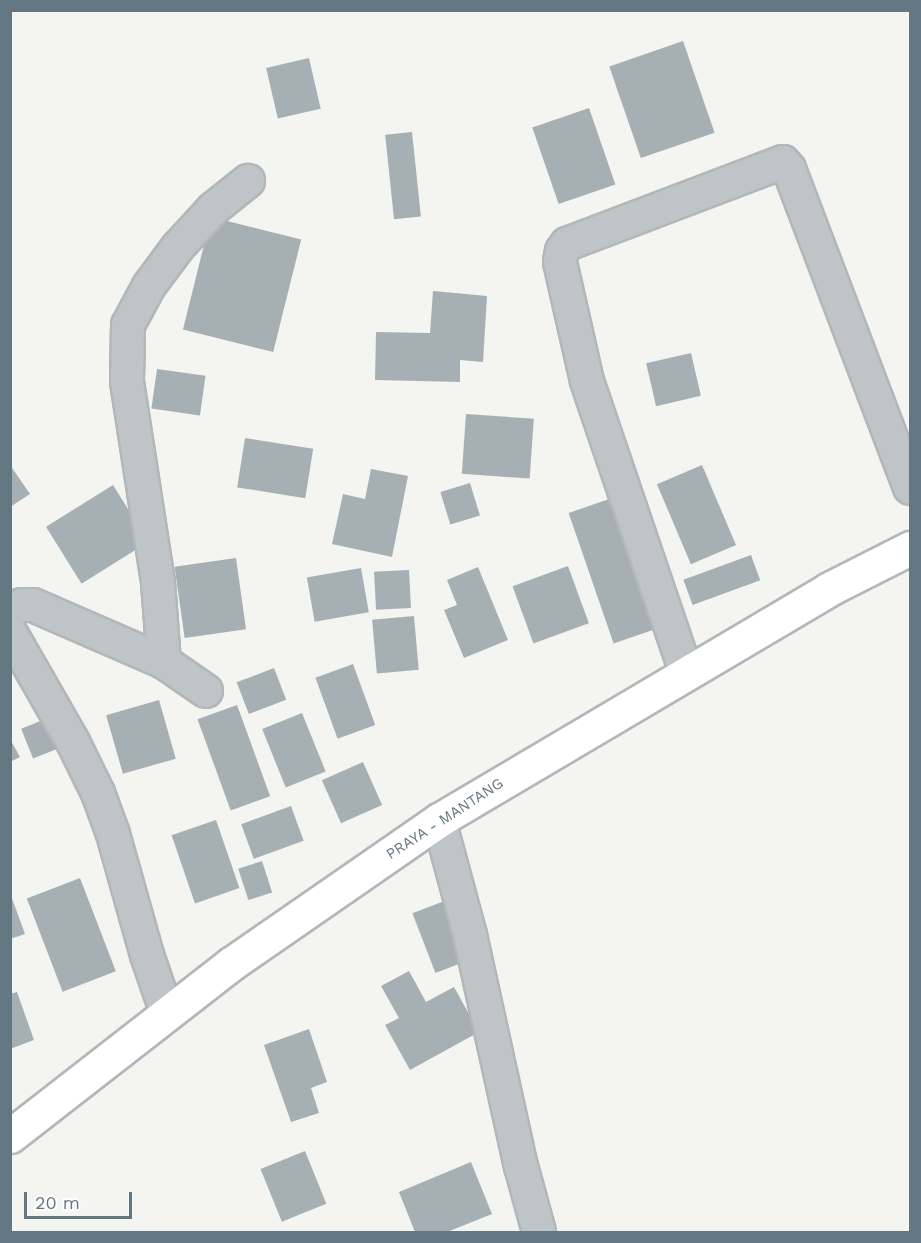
<!DOCTYPE html>
<html>
<head>
<meta charset="utf-8">
<style>
  body { margin:0 }
  #map { position:relative; width:921px; height:1243px; overflow:hidden; background:#f4f4f0; font-family:"Work Sans",sans-serif }
  div>[style] { position:absolute }
  .building>* { inset:0; background:#a6b0b4; transform-origin:0 0 }
  .roads { filter:drop-shadow(2px 0 #b2b7ba) drop-shadow(-2px 0 #b2b7ba) drop-shadow(0 2px #b2b7ba) drop-shadow(0 -2px #b2b7ba) }
  .minor>* { height:32px; margin:-16px; padding:0 16px; transform-origin:16px; border-radius:16px; background:#bfc4c6 }
  .primary>* { height:33px; margin:-16.5px; padding:0 16.5px; transform-origin:16.5px; border-radius:16.5px; background:#fff }
  span { translate:-50% -50%; white-space:nowrap; text-align:center; line-height:1.15; -webkit-text-stroke:6px #fff; paint-order:stroke }
  .street-label { font-size:15px; color:#637782 }
  .frame { position:absolute; inset:0; border:12px solid #637782; pointer-events:none }
  .scale { position:absolute; left:24px; top:1192px; width:108px; height:27px; box-sizing:border-box; border:3px solid #637782; border-top:0; padding-left:8px; font-size:18px; line-height:21px; white-space:nowrap; color:#637782; -webkit-text-stroke:4px #fff; paint-order:stroke }
</style>
</head>
<body>
<div id="map">
  <div class="building">
    <div style="left:683px;top:41px;width:97px;height:78px;rotate:71deg"></div>
    <div style="left:309px;top:58px;width:52px;height:44px;rotate:77deg"></div>
    <div style="left:589px;top:108px;width:81px;height:60px;rotate:71deg"></div>
    <div style="left:412px;top:132px;width:85px;height:27px;rotate:84deg"></div>
    <div style="left:211px;top:217px;width:93px;height:116px;rotate:14deg"></div>
    <div style="clip-path:polygon(433px 291px,487px 296px,483px 362px,460px 360px,460px 382px,375px 380px,376px 332px,430px 333px)"></div>
    <div style="left:691px;top:353px;width:44px;height:46px;rotate:77deg"></div>
    <div style="left:157px;top:369px;width:49px;height:40px;rotate:8deg"></div>
    <div style="left:466px;top:414px;width:68px;height:60px;rotate:4deg"></div>
    <div style="left:245px;top:438px;width:69px;height:50px;rotate:9deg"></div>
    <div style="clip-path:polygon(10px 465px,30px 494px,10px 507px)"></div>
    <div style="left:702px;top:465px;width:87px;height:49px;rotate:67deg"></div>
    <div style="clip-path:polygon(371px 469px,408px 476px,392px 557px,332px 544px,343px 494px,365px 499px)"></div>
    <div style="left:470px;top:483px;width:34px;height:31px;rotate:73deg"></div>
    <div style="left:113px;top:485px;width:67px;height:79px;rotate:58deg"></div>
    <div style="left:615px;top:497px;width:138px;height:49px;rotate:71deg"></div>
    <div style="left:751px;top:555px;width:27px;height:72px;rotate:70deg"></div>
    <div style="left:236px;top:558px;width:72px;height:62px;rotate:82deg"></div>
    <div style="left:568px;top:566px;width:61px;height:59px;rotate:70deg"></div>
    <div style="clip-path:polygon(478px 567px,508px 640px,464px 658px,444px 610px,457px 605px,447px 580px)"></div>
    <div style="left:361px;top:568px;width:45px;height:55px;rotate:80deg"></div>
    <div style="left:409px;top:570px;width:38px;height:35px;rotate:87deg"></div>
    <div style="left:414px;top:616px;width:54px;height:42px;rotate:85deg"></div>
    <div style="left:353px;top:664px;width:65px;height:40px;rotate:70deg"></div>
    <div style="left:274px;top:668px;width:34px;height:40px;rotate:69deg"></div>
    <div style="left:159px;top:700px;width:61px;height:55px;rotate:74deg"></div>
    <div style="left:237px;top:705px;width:97px;height:42px;rotate:70deg"></div>
    <div style="left:302px;top:713px;width:63px;height:43px;rotate:68deg"></div>
    <div style="left:48px;top:718px;width:32px;height:29px;rotate:68deg"></div>
    <div style="clip-path:polygon(10px 739px,20px 757px,10px 762px)"></div>
    <div style="left:363px;top:762px;width:47px;height:45px;rotate:66deg"></div>
    <div style="left:291px;top:806px;width:37px;height:53px;rotate:70deg"></div>
    <div style="left:216px;top:820px;width:72px;height:47px;rotate:71deg"></div>
    <div style="left:262px;top:861px;width:33px;height:25px;rotate:72deg"></div>
    <div style="left:80px;top:878px;width:100px;height:57px;rotate:69deg"></div>
    <div style="clip-path:polygon(10px 893px,25px 934px,10px 939px)"></div>
    <div style="left:447px;top:900px;width:64px;height:37px;rotate:69deg"></div>
    <div style="clip-path:polygon(409px 971px,426px 1002px,454px 987px,479px 1032px,410px 1070px,385px 1025px,399px 1018px,381px 986px)"></div>
    <div style="clip-path:polygon(17px 992px,34px 1040px,10px 1049px,10px 994px)"></div>
    <div style="clip-path:polygon(309px 1029px,327px 1082px,311px 1088px,319px 1113px,291px 1122px,264px 1045px)"></div>
    <div style="left:305px;top:1151px;width:57px;height:48px;rotate:68deg"></div>
    <div style="clip-path:polygon(471px 1162px,492px 1214px,447px 1232px,415px 1232px,399px 1192px)"></div>
  </div>
  <div class="roads">
    <div class="minor">
      <div style="left:10px;top:611px;width:13px;rotate:-27deg"></div>
      <div style="left:22px;top:605px;width:11px"></div>
      <div style="left:33px;top:605px;width:143px;rotate:23.5deg"></div>
      <div style="left:164px;top:662px;width:51px;rotate:34.6deg"></div>
      <div style="left:10px;top:632px;width:127px;rotate:60.2deg"></div>
      <div style="left:73px;top:742px;width:57px;rotate:63.9deg"></div>
      <div style="left:98px;top:793px;width:44px;rotate:69.9deg"></div>
      <div style="left:113px;top:834px;width:126px;rotate:74.3deg"></div>
      <div style="left:147px;top:955px;width:61px;rotate:71deg"></div>
      <div style="left:164px;top:662px;width:80px;rotate:-94.3deg"></div>
      <div style="left:158px;top:582px;width:202px;rotate:-98.8deg"></div>
      <div style="left:127px;top:382px;width:57px;rotate:-89deg"></div>
      <div style="left:128px;top:325px;width:44px;rotate:-61.7deg"></div>
      <div style="left:149px;top:286px;width:49px;rotate:-53.4deg"></div>
      <div style="left:178px;top:247px;width:52px;rotate:-47.4deg"></div>
      <div style="left:213px;top:209px;width:45px;rotate:-38.7deg"></div>
      <div style="left:686px;top:672px;width:307px;rotate:-108.8deg"></div>
      <div style="left:587px;top:381px;width:122px;rotate:-102.8deg"></div>
      <div style="left:560px;top:262px;width:11px;rotate:-80deg"></div>
      <div style="left:562px;top:251px;width:9px;rotate:-54deg"></div>
      <div style="left:567px;top:244px;width:231px;rotate:-20.8deg"></div>
      <div style="left:783px;top:162px;width:9px;rotate:49deg"></div>
      <div style="left:789px;top:169px;width:341px;rotate:69.2deg"></div>
      <div style="left:439px;top:820px;width:119px;rotate:74.9deg"></div>
      <div style="left:470px;top:935px;width:237px;rotate:77.6deg"></div>
      <div style="left:521px;top:1166px;width:68px;rotate:74.7deg"></div>
    </div>
    <div class="primary">
      <div style="left:10px;top:1136px;width:280px;rotate:-37.9deg"></div>
      <div style="left:231px;top:964px;width:253px;rotate:-34.7deg"></div>
      <div style="left:439px;top:820px;width:453px;rotate:-30.6deg"></div>
      <div style="left:829px;top:589px;width:91px;rotate:-26.8deg"></div>
    </div>
  </div>
  <div class="street-label">
    <span style="left:445px;top:819px;rotate:-33deg">PRAYA - MANTANG</span>
  </div>
  <div class="frame"></div>
  <div class="scale">20 m</div>
</div>
</body>
</html>
